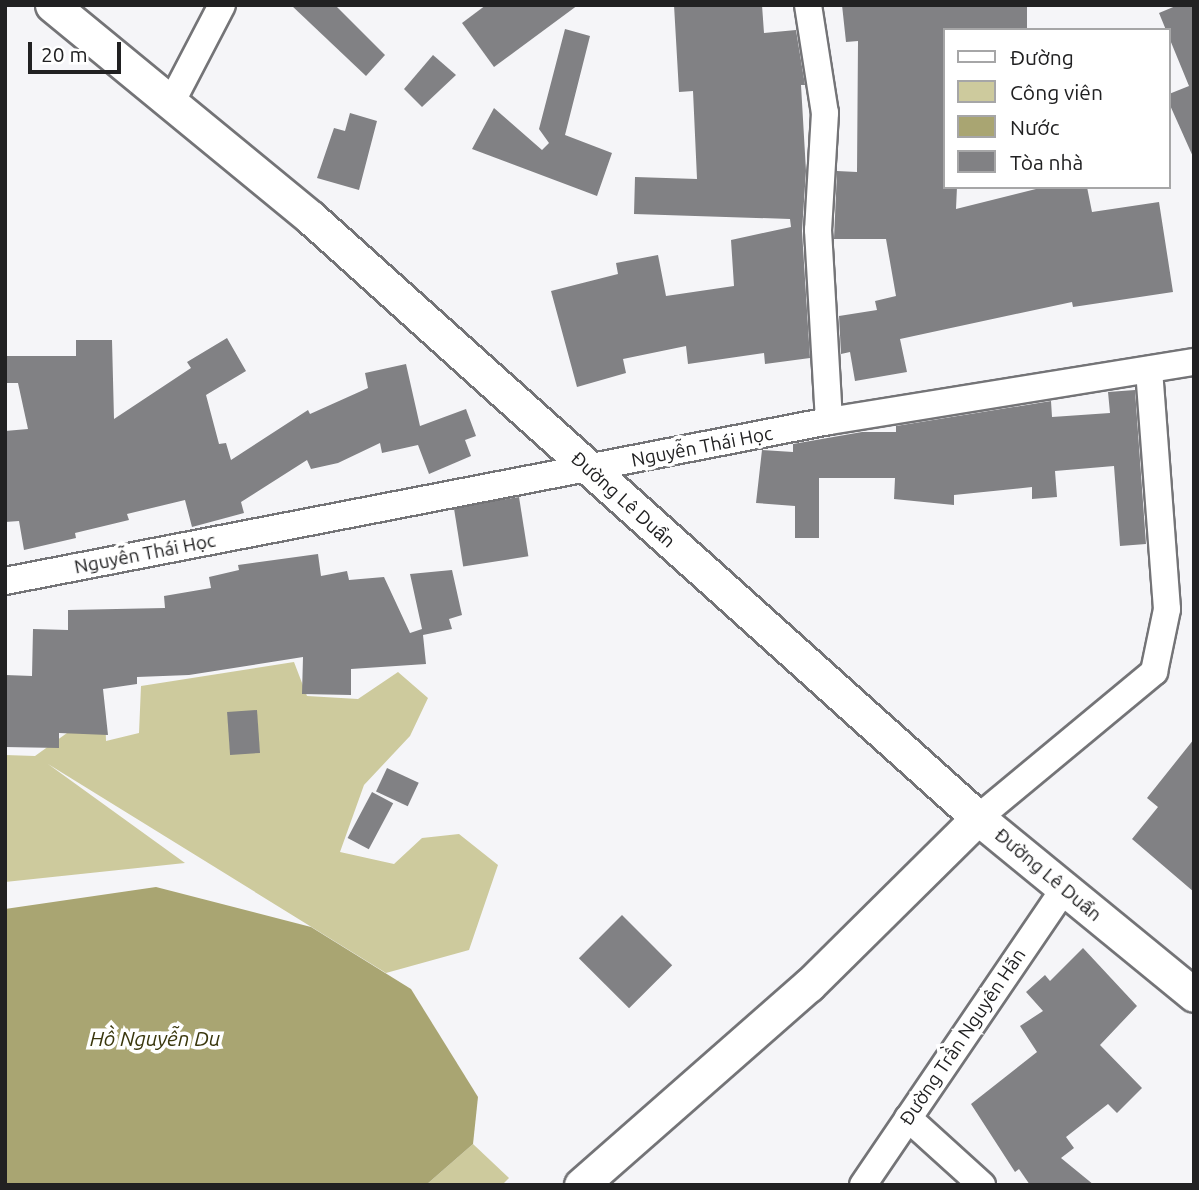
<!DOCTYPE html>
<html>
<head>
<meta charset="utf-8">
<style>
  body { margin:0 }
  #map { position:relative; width:1199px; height:1190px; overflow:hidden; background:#f5f5f8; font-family:Ubuntu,sans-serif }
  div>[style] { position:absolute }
  .green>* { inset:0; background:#cdca9d }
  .water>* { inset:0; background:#a9a572 }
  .building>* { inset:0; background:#818184; transform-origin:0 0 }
  .roads { filter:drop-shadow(2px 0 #747477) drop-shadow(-2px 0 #747477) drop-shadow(0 2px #747477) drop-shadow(0 -2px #747477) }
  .minor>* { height:26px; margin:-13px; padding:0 13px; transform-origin:13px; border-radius:13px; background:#fff }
  .tertiary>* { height:33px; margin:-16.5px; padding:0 16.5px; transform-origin:16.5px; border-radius:16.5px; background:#fff }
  span { translate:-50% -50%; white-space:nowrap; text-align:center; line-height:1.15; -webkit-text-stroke:7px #fff; paint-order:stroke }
  .street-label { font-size:19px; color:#212122 }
  .water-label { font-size:21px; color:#3a370d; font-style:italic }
  .frame { position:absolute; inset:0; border:7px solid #212122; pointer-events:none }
  .legend { position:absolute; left:943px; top:28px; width:228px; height:161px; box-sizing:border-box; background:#fff; border:2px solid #a6a6a7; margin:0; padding:9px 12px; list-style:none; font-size:21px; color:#212122 }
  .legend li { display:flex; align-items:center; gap:14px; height:35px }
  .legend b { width:35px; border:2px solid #a6a6a7 }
  .scale { position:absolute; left:28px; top:42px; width:93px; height:32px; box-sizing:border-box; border:4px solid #212122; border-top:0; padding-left:9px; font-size:21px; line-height:24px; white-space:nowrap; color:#212122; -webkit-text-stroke:5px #fff; paint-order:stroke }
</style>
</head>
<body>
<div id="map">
  <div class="green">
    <div style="clip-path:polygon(294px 662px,307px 696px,358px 699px,398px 672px,428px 698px,410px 736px,364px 785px,340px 852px,394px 864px,422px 838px,459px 834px,498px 865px,469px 950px,386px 973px,48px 764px,185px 863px,5px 882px,5px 755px,35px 756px,67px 733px,66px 718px,105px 710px,106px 741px,139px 733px,141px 686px)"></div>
    <div style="clip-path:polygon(473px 1144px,509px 1178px,502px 1185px,426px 1185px)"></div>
  </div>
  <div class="water">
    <div style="clip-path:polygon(156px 887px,311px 927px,411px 989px,478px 1097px,473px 1144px,426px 1185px,5px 1185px,5px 909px)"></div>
  </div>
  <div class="building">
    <div style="clip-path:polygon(291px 5px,335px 5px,385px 55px,366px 76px)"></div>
    <div style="clip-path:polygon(486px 5px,578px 5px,494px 67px,462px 23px)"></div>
    <div style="clip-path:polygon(674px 5px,762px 5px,764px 33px,796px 30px,805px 85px,801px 85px,806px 171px,802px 231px,810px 358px,765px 364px,764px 353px,688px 364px,686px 346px,623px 359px,626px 373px,577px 387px,551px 291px,618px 274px,616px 263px,658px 255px,666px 296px,734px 286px,731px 240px,791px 227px,790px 219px,634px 214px,635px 177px,697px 179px,693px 91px,679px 92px)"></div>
    <div style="clip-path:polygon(842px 5px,1027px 5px,1027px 30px,945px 30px,945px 187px,957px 187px,956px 209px,1044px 187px,1087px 187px,1092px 212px,1159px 202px,1173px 292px,1073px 307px,1072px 302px,900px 339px,907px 372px,855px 381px,850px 352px,841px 354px,839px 316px,877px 310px,875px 301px,896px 296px,886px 239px,834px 239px,837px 171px,857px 172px,858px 41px,846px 42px)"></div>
    <div style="clip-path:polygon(1178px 5px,1194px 5px,1194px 159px,1169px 103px,1169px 94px,1189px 86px,1159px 13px)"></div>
    <div style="clip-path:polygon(565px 29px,590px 36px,565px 135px,612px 153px,597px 196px,472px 149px,494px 108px,542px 150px,549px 143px,539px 129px)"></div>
    <div style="clip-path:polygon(433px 55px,456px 75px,422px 107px,404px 89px)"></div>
    <div style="clip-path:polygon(350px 113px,377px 121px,359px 190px,317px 178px,334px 128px,345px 131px)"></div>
    <div style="clip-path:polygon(227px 338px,246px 371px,206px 395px,219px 444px,226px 443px,231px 460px,308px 410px,310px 414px,368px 388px,365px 373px,406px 364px,420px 426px,466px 409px,476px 436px,465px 440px,471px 456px,429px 474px,418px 445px,382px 453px,380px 443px,338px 463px,311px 469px,307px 460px,241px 502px,244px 513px,192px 527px,185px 500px,127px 514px,129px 520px,75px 533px,76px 538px,24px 550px,19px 521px,5px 522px,5px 431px,28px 429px,18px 383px,5px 383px,5px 356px,76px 356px,76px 340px,112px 340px,114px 419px,191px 368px,187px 362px)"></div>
    <div style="clip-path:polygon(1135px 390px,1146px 544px,1120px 546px,1114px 466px,1055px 471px,1057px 497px,1032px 499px,1032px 487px,954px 495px,954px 505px,894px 499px,895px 478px,819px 478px,819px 538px,795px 538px,795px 506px,756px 503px,762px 450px,793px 452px,793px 444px,862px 432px,896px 432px,896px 426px,1051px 401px,1052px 417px,1110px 413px,1108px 392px)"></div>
    <div style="left:519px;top:497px;width:60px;height:66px;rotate:81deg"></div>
    <div style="clip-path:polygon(318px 554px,321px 576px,347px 571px,349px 580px,384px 577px,410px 633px,422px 629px,410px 574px,452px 570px,462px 615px,449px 619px,452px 629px,423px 635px,426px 664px,351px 669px,351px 695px,302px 694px,303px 657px,189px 675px,137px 677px,137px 684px,103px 689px,108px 735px,59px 733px,59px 748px,5px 747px,5px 675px,32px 676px,33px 629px,68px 630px,68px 610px,165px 608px,164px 596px,211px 588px,209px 577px,239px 570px,238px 565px)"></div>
    <div style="left:257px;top:710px;width:43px;height:30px;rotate:86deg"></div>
    <div style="clip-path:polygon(1194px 739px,1194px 892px,1132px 839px,1158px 807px,1147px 798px)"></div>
    <div style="left:387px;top:768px;width:35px;height:26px;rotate:25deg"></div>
    <div style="left:372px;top:792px;width:24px;height:52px;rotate:28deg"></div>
    <div style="left:622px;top:915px;width:71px;height:61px;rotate:45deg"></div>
    <div style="clip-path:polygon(1083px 948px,1137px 1006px,1100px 1045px,1142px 1088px,1117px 1113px,1108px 1104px,1066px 1137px,1074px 1148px,1061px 1158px,1094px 1185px,1030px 1185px,1019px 1169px,1015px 1172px,971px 1104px,1037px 1052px,1020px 1026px,1043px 1011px,1026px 992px,1045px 975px,1050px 981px)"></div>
  </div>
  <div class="roads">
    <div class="minor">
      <div style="left:808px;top:5px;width:109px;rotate:81.1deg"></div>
      <div style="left:825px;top:113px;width:117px;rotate:93.4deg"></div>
      <div style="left:818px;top:230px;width:191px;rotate:86.7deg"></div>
      <div style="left:171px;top:103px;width:110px;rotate:-62.5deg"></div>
      <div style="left:5px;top:581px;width:839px;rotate:-10.99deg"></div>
      <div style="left:829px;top:421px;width:370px;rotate:-9.2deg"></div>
      <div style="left:978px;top:818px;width:229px;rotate:-39.7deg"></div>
      <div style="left:1154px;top:672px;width:64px;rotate:-78.3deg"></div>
      <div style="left:1167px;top:609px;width:240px;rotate:-94.3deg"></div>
      <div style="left:908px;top:1118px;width:100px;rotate:42.2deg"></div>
      <div style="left:863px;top:1185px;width:358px;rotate:-55.8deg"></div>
    </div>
    <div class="tertiary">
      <div style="left:52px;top:5px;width:335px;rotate:39.4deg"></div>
      <div style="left:311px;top:218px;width:897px;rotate:41.97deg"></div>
      <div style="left:978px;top:818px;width:279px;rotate:39.3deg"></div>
      <div style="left:581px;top:1185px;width:303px;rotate:-41.3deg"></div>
      <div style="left:809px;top:985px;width:238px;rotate:-44.7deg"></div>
    </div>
  </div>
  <div class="street-label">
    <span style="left:702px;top:447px;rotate:-11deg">Nguyễn Thái Học</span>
    <span style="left:623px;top:500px;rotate:42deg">Đường Lê Duẩn</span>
    <span style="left:145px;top:554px;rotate:-11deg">Nguyễn Thái Học</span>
    <span style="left:1048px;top:875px;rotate:40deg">Đường Lê Duẩn</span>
    <span style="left:963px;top:1037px;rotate:-56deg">Đường Trần Nguyên Hãn</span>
  </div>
  <div class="water-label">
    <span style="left:155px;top:1038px">Hồ Nguyễn Du</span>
  </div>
  <div class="frame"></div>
  <ul class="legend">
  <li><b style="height:9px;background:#fff"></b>Đường</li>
  <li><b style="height:19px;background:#cdca9d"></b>Công viên</li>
  <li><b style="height:19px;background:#a9a572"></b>Nước</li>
  <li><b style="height:19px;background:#818184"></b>Tòa nhà</li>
  </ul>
  <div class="scale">20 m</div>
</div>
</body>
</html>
